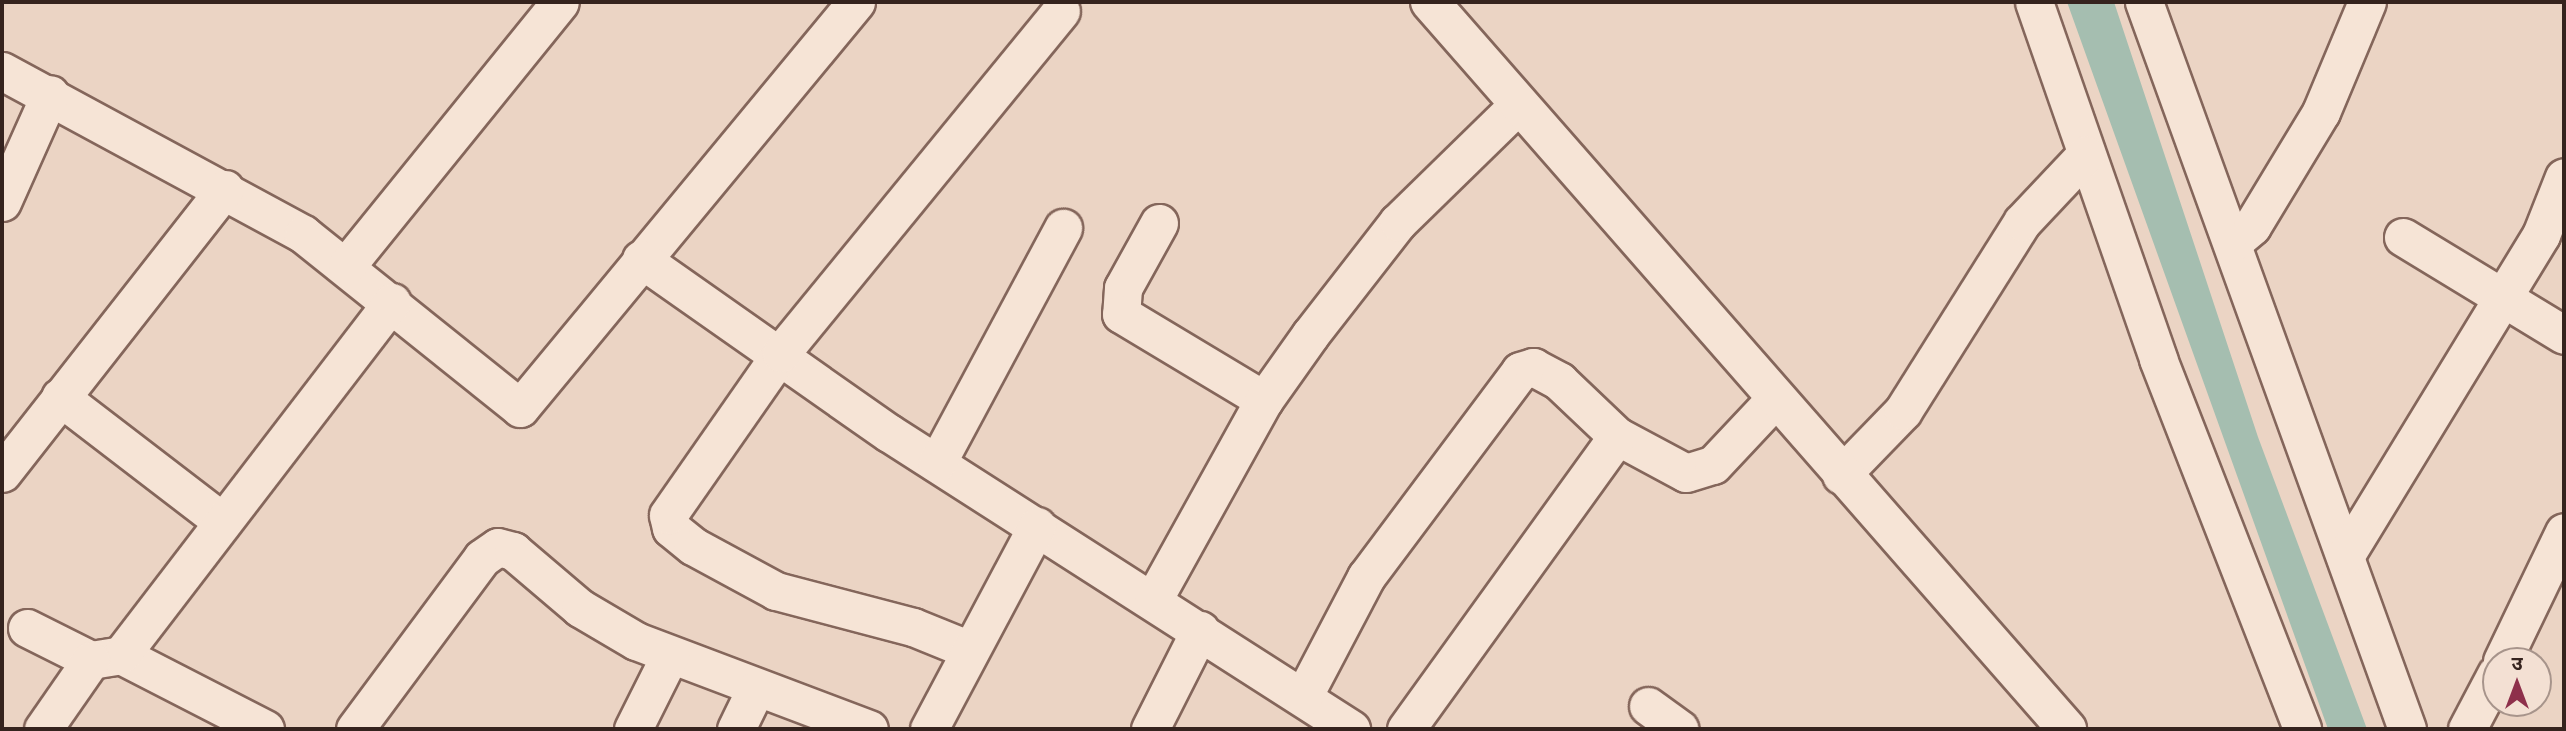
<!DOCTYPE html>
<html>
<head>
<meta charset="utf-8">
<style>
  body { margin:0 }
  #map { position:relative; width:2566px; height:731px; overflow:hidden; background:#ebd4c4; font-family:"Noto Serif","Noto Sans Devanagari",serif }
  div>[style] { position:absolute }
  .water>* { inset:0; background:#a5beb0 }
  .roads { filter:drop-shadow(2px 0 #84665b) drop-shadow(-2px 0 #84665b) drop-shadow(0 2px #84665b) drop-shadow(0 -2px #84665b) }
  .street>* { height:37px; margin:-18.5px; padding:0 18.5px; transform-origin:18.5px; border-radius:18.5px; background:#f6e4d6 }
  .secondary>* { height:38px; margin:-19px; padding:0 19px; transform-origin:19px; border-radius:19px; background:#f6e4d6 }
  span { translate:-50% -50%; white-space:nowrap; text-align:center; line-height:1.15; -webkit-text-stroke:6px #f3e0d3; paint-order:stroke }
  .frame { position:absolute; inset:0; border:4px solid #35231e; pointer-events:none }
  .north { position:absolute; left:2482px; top:647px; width:70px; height:70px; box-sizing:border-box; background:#f3e0d3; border:2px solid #a7948b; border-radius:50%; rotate:0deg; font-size:19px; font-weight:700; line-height:28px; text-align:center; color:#35231e }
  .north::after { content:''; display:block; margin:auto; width:24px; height:32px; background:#8e304b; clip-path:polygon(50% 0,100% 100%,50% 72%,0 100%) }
</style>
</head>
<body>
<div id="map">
  <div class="water">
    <div style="clip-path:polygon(2067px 2px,2114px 2px,2258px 437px,2367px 729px,2328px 729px)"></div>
  </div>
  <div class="roads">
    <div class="street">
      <div style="left:2034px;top:2px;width:378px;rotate:70.8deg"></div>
      <div style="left:2158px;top:359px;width:397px;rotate:68.7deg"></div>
      <div style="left:2144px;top:2px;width:773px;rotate:70.11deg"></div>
      <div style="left:2px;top:71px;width:342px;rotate:28.4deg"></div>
      <div style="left:303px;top:234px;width:278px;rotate:38.7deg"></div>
      <div style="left:520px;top:408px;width:527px;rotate:-50.39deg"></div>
      <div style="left:2px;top:202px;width:118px;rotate:-66deg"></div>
      <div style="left:1159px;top:223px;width:74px;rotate:119deg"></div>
      <div style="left:1123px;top:288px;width:26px;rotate:94deg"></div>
      <div style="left:1121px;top:314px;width:167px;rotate:31deg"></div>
      <div style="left:2403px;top:237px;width:188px;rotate:31.3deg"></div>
      <div style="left:2232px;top:243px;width:26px;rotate:-40deg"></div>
      <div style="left:2252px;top:226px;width:133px;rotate:-58.8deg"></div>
      <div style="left:2321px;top:112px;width:119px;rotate:-67.3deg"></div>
      <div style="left:641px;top:259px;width:303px;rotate:35.1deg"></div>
      <div style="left:889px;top:433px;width:549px;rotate:32.65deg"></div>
      <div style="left:347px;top:265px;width:338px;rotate:-51deg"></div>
      <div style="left:60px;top:397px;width:205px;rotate:37.5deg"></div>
      <div style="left:937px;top:463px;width:267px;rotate:-61.8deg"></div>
      <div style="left:2px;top:473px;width:361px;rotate:-51.9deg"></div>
      <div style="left:1841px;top:475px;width:89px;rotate:-45.9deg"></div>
      <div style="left:1903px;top:411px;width:223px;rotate:-57.8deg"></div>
      <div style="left:2022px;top:222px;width:93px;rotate:-46.7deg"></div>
      <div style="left:2345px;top:556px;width:376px;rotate:-58.6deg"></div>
      <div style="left:2541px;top:235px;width:62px;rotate:-68.4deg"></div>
      <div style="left:1153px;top:600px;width:229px;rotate:-61deg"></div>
      <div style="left:1264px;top:400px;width:80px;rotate:-54.7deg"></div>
      <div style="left:1310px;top:335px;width:143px;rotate:-52.1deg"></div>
      <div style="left:1398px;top:222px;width:168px;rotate:-44.3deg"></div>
      <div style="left:27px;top:628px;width:72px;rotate:26.6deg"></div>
      <div style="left:91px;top:660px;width:30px;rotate:-9deg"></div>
      <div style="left:121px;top:655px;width:162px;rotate:27.2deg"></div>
      <div style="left:970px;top:650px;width:61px;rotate:-158deg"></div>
      <div style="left:913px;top:627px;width:142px;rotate:-165.3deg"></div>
      <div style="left:776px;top:591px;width:94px;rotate:-151.5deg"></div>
      <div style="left:693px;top:546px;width:28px;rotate:-141deg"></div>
      <div style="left:671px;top:528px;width:13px;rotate:-103deg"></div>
      <div style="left:668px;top:515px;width:198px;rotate:-55.1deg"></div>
      <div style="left:781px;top:353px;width:442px;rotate:-50.7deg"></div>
      <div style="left:121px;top:655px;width:445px;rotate:-52.5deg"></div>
      <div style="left:2502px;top:661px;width:143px;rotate:-64.3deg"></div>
      <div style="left:1303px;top:697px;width:136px;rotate:-62.3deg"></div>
      <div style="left:1366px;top:577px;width:257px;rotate:-53.2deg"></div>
      <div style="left:1520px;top:371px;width:14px;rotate:-17deg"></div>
      <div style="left:1533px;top:367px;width:30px;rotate:28deg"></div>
      <div style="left:1559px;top:381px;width:80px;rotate:43.5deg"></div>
      <div style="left:1617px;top:436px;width:78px;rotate:28.2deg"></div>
      <div style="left:1686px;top:473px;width:28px;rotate:-17deg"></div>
      <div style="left:1713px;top:465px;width:89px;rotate:-46.8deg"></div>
      <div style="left:1648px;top:706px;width:39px;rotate:36deg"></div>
      <div style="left:43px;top:729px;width:84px;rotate:-55.2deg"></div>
      <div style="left:355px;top:729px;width:213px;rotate:-53.4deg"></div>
      <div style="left:482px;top:558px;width:19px;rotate:-35deg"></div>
      <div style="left:498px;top:547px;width:16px;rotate:15deg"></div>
      <div style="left:513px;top:551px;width:88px;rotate:40.4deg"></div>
      <div style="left:580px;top:608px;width:65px;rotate:30.5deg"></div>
      <div style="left:636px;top:641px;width:249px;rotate:20.7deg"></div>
      <div style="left:633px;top:729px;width:83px;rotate:-63.4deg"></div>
      <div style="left:736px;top:729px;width:43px;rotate:-64deg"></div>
      <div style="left:929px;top:729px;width:230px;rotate:-62deg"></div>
      <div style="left:1150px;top:729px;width:111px;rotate:-63.2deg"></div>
      <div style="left:1406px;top:729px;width:361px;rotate:-54.2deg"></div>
      <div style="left:2467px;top:729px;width:62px;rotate:-62.2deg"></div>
    </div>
    <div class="secondary">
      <div style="left:1430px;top:2px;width:967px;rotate:48.78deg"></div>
    </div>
  </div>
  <div class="frame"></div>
  <div class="north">उ</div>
</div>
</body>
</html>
